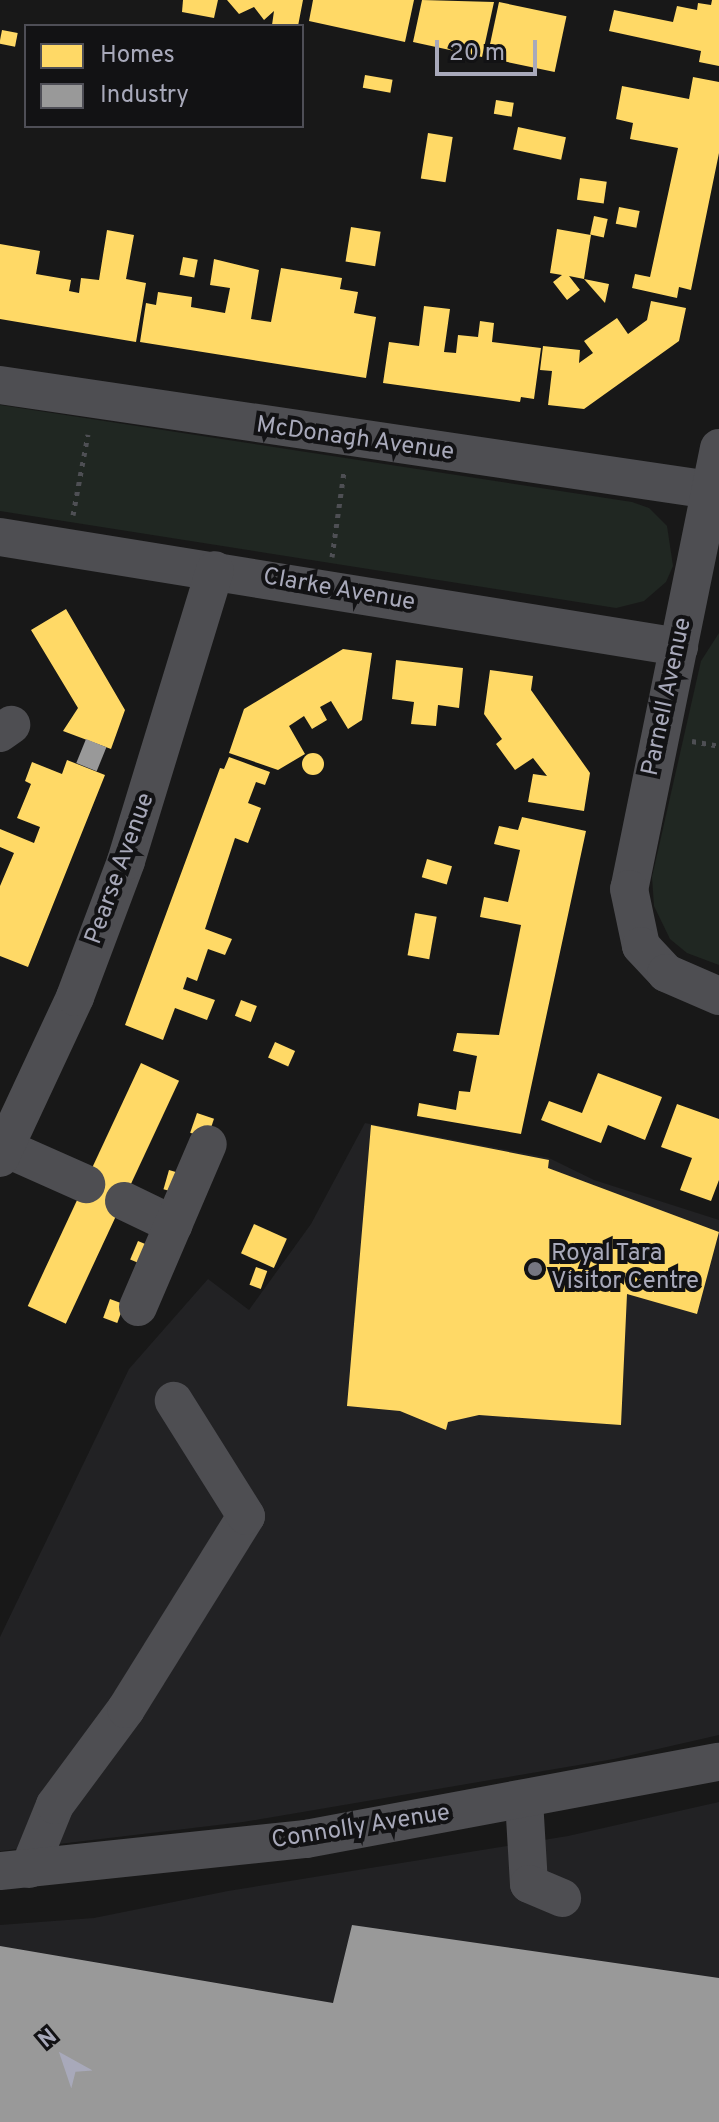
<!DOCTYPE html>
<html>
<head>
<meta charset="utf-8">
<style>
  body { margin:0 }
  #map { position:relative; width:719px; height:2122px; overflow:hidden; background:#181818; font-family:Overpass,sans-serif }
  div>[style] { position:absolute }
  .built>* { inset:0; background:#222224 }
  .green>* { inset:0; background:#202722 }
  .homes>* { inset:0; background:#ffd966; transform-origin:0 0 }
  .round { border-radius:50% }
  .industry>* { inset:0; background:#999; transform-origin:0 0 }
  .path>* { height:5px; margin-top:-2.5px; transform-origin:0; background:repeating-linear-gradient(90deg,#4e4f54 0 4px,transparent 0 10px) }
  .minor>* { height:38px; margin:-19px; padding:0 19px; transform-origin:19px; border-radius:19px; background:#4e4e52 }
  .dots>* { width:22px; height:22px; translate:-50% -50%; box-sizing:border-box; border:4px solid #121214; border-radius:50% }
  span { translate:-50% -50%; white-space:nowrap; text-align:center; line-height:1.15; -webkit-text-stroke:8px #121214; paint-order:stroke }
  .street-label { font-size:24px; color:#a8a9ba }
  .poi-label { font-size:24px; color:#a8a9ba }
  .left { translate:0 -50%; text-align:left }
  .legend { position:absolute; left:24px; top:24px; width:280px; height:104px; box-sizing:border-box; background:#121214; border:2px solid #4e4e56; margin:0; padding:10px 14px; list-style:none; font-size:24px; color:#a8a9ba }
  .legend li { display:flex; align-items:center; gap:16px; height:40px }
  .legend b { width:40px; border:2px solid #4e4e56 }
  .north { position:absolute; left:24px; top:2018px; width:80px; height:80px; -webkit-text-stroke:6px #121214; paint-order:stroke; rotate:320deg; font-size:22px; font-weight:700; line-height:32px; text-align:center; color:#a8a9ba }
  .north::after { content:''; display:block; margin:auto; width:28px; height:36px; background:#a8a9ba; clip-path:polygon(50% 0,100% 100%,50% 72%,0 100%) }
  .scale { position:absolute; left:435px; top:40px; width:102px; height:36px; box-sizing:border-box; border:4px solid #a8a9ba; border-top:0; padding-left:10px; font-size:24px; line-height:28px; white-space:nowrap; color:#a8a9ba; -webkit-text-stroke:6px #121214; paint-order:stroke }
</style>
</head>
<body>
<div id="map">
  <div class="built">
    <div style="clip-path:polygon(365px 1123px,549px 1158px,594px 1180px,719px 1220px,719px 1735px,614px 1759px,243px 1822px,0 1851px,0 1637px,129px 1369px,208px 1279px,249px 1310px,311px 1224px)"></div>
    <div style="clip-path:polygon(719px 1802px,719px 2122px,0 2122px,0 1925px,94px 1918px,228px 1891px,568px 1836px)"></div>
  </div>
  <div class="green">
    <div style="clip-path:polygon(0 405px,632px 502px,649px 508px,667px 526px,673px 566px,666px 582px,644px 601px,616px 608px,0 511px)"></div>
    <div style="clip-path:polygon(719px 633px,719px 965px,687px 953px,670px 939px,654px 906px,652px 877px,701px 661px)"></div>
  </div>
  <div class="homes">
    <div style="clip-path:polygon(183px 0,218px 0,214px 18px,182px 12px)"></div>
    <div style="clip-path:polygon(227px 0,303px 0,298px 26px,272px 25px,274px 11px,264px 20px,254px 7px,239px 14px)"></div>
    <div style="clip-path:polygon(313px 0,414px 0,405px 42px,309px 21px)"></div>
    <div style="clip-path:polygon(422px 0,494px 2px,482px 57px,413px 42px)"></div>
    <div style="clip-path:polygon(712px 0,719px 0,719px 66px,699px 62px,701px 51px,609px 31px,614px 10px,673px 22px,677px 6px,697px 10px,698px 3px,711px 5px)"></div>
    <div style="left:499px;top:2px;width:69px;height:57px;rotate:12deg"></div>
    <div style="left:2px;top:30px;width:16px;height:14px;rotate:11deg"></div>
    <div style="left:365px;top:75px;width:28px;height:13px;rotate:10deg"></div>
    <div style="clip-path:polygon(693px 77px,719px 82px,719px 153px,691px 290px,679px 287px,677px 298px,632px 288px,635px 274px,650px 277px,678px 148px,630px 139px,633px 123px,616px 119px,622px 86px,689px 99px)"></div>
    <div style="left:496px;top:100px;width:18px;height:14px;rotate:9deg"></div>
    <div style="left:518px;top:127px;width:49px;height:23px;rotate:12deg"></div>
    <div style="left:428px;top:133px;width:25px;height:46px;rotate:9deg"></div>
    <div style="left:580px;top:178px;width:27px;height:22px;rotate:8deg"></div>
    <div style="left:619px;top:207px;width:21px;height:17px;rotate:11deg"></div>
    <div style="left:594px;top:216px;width:14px;height:19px;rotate:12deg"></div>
    <div style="left:351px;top:227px;width:30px;height:35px;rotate:9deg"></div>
    <div style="clip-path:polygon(557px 229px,591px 235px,584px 279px,609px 284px,605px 303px,584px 279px,569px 276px,580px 290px,567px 300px,553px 282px,562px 275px,550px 273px)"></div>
    <div style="clip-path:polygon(107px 230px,134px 235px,126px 279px,146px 283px,136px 342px,0 319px,0 244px,40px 251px,36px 274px,71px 280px,69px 291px,79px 293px,81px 278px,99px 280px)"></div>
    <div style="left:183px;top:257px;width:15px;height:18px;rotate:11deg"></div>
    <div style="clip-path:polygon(214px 259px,259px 270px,251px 319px,271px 322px,281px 268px,342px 278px,340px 289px,358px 292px,354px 313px,376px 317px,366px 378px,140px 342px,146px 303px,156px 305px,158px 292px,192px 297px,191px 307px,225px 313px,230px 288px,210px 285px)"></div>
    <div style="clip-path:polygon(651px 301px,686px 308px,679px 341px,584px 409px,548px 405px,552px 371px,540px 370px,543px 346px,580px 350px,579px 363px,593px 353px,584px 341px,617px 318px,628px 334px,647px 320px)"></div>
    <div style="clip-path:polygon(424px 306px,450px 309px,444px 352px,456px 353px,458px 335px,478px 337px,480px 321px,494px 323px,492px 342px,541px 348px,534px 399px,521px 397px,520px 402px,383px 383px,389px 342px,419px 346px)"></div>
    <div style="clip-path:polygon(66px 609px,125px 710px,111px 749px,63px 731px,78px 708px,31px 630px)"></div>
    <div style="clip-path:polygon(343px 649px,372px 653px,362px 720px,348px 729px,331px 701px,320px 707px,327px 720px,312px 729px,304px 716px,289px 726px,305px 754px,278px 770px,229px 753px,244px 709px)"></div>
    <div style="clip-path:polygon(396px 660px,463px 668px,459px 708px,438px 705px,436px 726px,411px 724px,414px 702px,392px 699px)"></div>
    <div style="clip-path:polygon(490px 670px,533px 676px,531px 690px,590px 773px,584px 811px,528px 802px,533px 774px,547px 776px,533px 758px,515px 770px,496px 744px,502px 739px,484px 714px)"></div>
    <div class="round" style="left:302px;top:753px;width:22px;height:22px"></div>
    <div style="clip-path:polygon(229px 757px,270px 772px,265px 785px,256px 782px,248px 803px,261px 808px,248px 843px,235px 838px,205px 929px,232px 939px,225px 955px,208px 949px,197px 981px,187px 977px,183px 989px,215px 1000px,207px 1020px,175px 1008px,163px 1040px,125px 1025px,220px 768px,224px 769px)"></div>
    <div style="clip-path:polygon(67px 760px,105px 775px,28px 967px,0 956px,0 886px,14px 853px,0 847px,0 829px,34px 843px,40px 827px,17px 818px,31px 784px,25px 781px,32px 762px,62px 774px)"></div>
    <div style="clip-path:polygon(522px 817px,586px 831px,521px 1134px,417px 1116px,419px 1103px,456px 1110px,459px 1091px,470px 1092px,477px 1056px,453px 1051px,457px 1033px,499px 1035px,521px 925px,480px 917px,484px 897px,508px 902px,520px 850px,494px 844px,499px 826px,518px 830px)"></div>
    <div style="left:427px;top:859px;width:26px;height:19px;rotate:16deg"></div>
    <div style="left:415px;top:913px;width:22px;height:43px;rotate:10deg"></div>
    <div style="left:241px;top:1000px;width:17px;height:17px;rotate:21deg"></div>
    <div style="left:275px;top:1042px;width:22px;height:17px;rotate:24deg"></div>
    <div style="left:141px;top:1063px;width:42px;height:268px;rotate:25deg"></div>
    <div style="clip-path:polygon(598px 1073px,662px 1097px,645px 1140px,608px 1125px,601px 1143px,541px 1120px,549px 1101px,582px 1113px)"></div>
    <div style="clip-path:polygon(677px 1104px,719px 1119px,719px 1180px,711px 1201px,680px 1190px,692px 1158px,661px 1147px)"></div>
    <div style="left:197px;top:1113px;width:18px;height:21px;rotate:19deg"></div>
    <div style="clip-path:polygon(371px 1125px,549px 1160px,548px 1168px,719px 1232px,697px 1314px,627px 1294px,621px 1425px,479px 1415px,448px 1422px,446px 1430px,400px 1411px,347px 1406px)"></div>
    <div style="left:169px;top:1170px;width:15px;height:20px;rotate:16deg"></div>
    <div style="left:254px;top:1224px;width:36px;height:32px;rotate:24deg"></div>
    <div style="left:138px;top:1241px;width:15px;height:20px;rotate:23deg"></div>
    <div style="left:256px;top:1267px;width:12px;height:19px;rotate:20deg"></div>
    <div style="left:110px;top:1299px;width:15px;height:20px;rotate:20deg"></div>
  </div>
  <div class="industry">
    <div style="left:86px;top:739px;width:22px;height:26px;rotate:22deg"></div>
    <div style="clip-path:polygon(352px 1925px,719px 1978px,719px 2122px,0 2122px,0 1946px,333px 2003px)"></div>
  </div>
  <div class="path">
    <div style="left:73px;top:515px;width:82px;rotate:-79.5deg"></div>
    <div style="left:332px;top:557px;width:86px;rotate:-82deg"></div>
    <div style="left:692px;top:741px;width:27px;rotate:10deg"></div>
  </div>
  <div class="minor">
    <div style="left:0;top:385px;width:718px;rotate:8.41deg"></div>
    <div style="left:719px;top:448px;width:450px;rotate:101.5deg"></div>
    <div style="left:629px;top:889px;width:58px;rotate:78.1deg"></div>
    <div style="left:641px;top:946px;width:37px;rotate:47deg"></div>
    <div style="left:666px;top:973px;width:58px;rotate:23.5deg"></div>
    <div style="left:0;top:537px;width:688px;rotate:9.2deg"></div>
    <div style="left:0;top:733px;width:14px;rotate:-36deg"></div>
    <div style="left:5px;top:1148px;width:89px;rotate:24deg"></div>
    <div style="left:0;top:1158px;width:178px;rotate:-65deg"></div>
    <div style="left:75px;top:997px;width:145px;rotate:-69.4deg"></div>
    <div style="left:126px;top:861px;width:304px;rotate:-73deg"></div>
    <div style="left:124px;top:1201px;width:55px;rotate:25.6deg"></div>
    <div style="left:138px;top:1307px;width:177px;rotate:-66.8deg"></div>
    <div style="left:524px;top:1800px;width:84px;rotate:86.6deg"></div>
    <div style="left:529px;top:1884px;width:36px;rotate:23deg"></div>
    <div style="left:29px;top:1869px;width:69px;rotate:-67.9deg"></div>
    <div style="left:55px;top:1805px;width:119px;rotate:-53.5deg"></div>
    <div style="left:126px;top:1709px;width:227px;rotate:-58.1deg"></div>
    <div style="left:246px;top:1516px;width:136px;rotate:-122.1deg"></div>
    <div style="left:0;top:1871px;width:308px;rotate:-6deg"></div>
    <div style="left:306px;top:1839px;width:420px;rotate:-10.6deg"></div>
  </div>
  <div class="dots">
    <div style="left:535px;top:1269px;background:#767681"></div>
  </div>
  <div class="street-label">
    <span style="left:355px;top:440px;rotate:8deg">McDonagh Avenue</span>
    <span style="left:339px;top:591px;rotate:10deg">Clarke Avenue</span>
    <span style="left:668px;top:697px;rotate:-78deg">Parnell Avenue</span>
    <span style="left:121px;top:869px;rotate:-70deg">Pearse Avenue</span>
    <span style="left:361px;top:1828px;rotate:-9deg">Connolly Avenue</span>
  </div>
  <div class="poi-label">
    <span class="left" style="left:551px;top:1269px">Royal Tara<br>Visitor Centre</span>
  </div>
  <ul class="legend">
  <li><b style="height:22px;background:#ffd966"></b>Homes</li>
  <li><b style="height:22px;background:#999"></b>Industry</li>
  </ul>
  <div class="north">N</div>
  <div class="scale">20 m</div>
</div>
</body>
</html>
